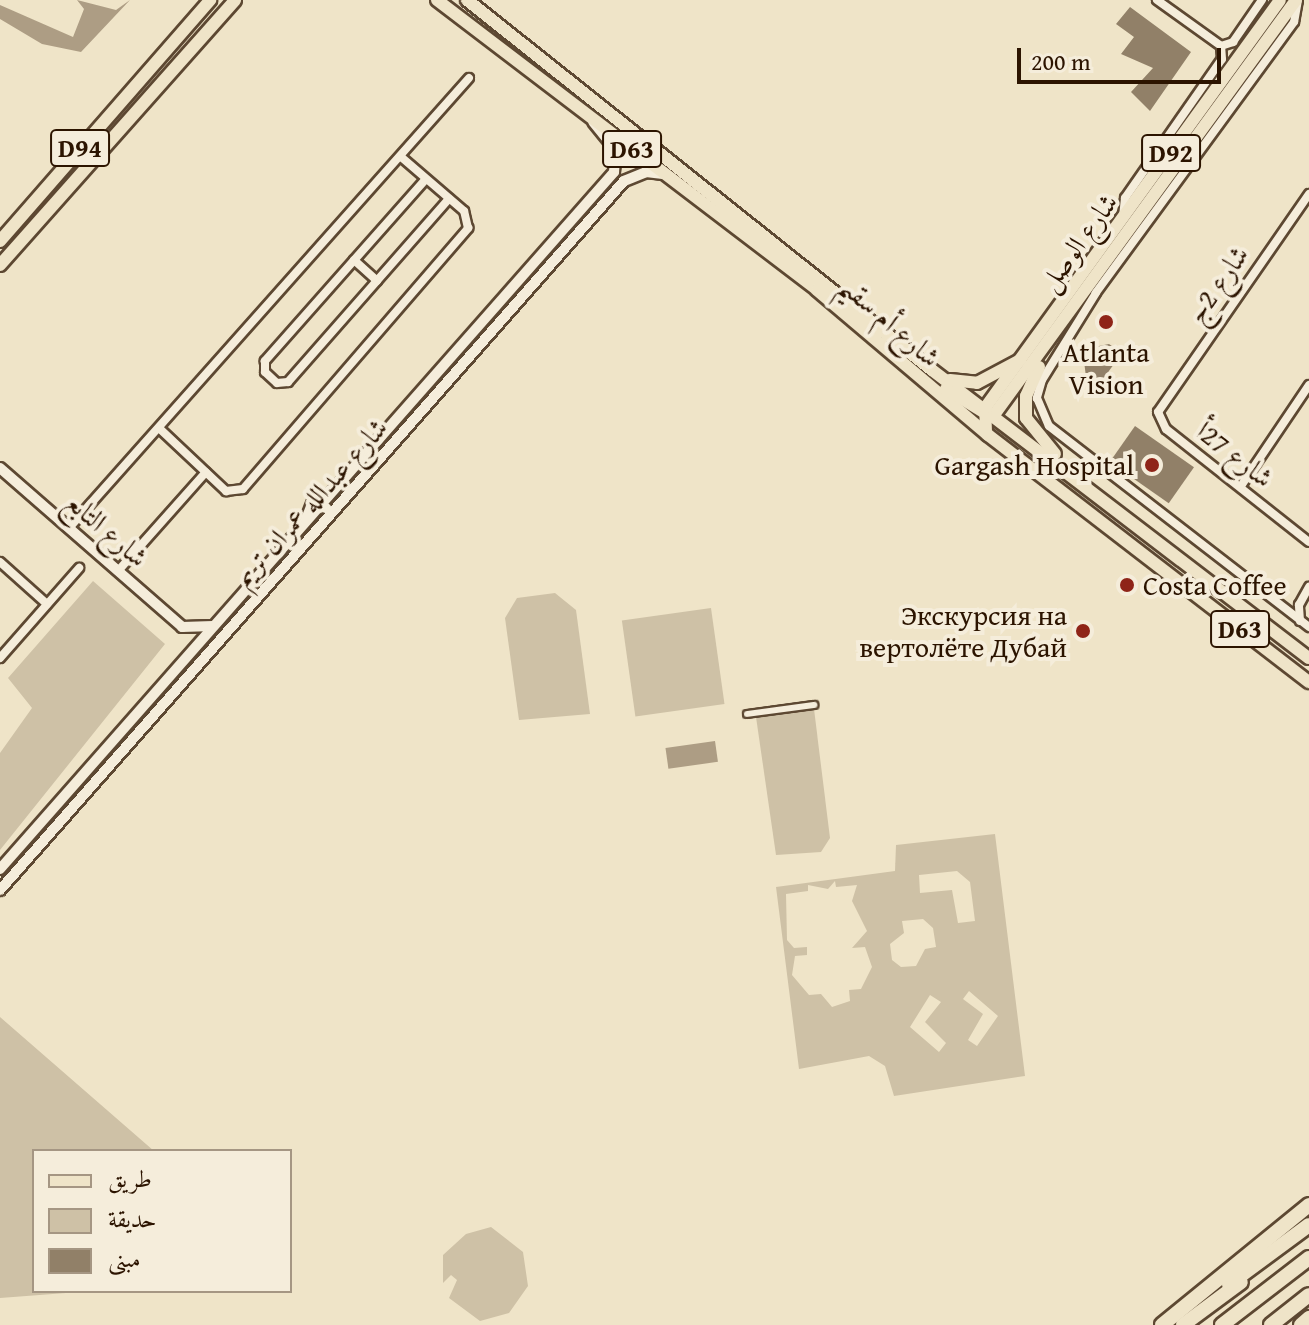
<!DOCTYPE html>
<html>
<head>
<meta charset="utf-8">
<style>
  body { margin:0 }
  #map { position:relative; width:1309px; height:1325px; overflow:hidden; background:#efe4c8; font-family:"Gentium Book Plus",Amiri,serif }
  div>[style] { position:absolute }
  .green>* { inset:0; background:#cec1a6; transform-origin:0 0 }
  .water>* { inset:0; background:#ad9d84; transform-origin:0 0 }
  .building>* { inset:0; background:#918068; transform-origin:0 0 }
  .roads { filter:drop-shadow(2px 0 #5d4832) drop-shadow(-2px 0 #5d4832) drop-shadow(0 2px #5d4832) drop-shadow(0 -2px #5d4832) }
  .pedestrian>* { height:6px; margin:-3px; padding:0 3px; transform-origin:3px; border-radius:3px; background:#f5eddb }
  .minor>* { height:8px; margin:-4px; padding:0 4px; transform-origin:4px; border-radius:4px; background:#f5eddb }
  .tertiary>* { height:10px; margin:-5px; padding:0 5px; transform-origin:5px; border-radius:5px; background:#f5eddb }
  .primary>* { height:12px; margin:-6px; padding:0 6px; transform-origin:6px; border-radius:6px; background:#efe4c8 }
  .motorway>* { height:14px; margin:-7px; padding:0 7px; transform-origin:7px; border-radius:7px; background:#efe4c8 }
  .dots>* { width:22px; height:22px; translate:-50% -50%; box-sizing:border-box; border:4px solid #f5eddb; border-radius:50% }
  span { translate:-50% -50%; white-space:nowrap; text-align:center; line-height:1.15; -webkit-text-stroke:8px #f5eddb; paint-order:stroke }
  .shield-label span { padding:2px 6px; background:#f5eddb; border:2px solid; border-radius:6px; -webkit-text-stroke-width:0 }
  .shield-label { font-size:26px; color:#2c1400; font-weight:700 }
  .street-label { font-size:28px; color:#2c1400 }
  .poi-label { font-size:28px; color:#2c1400 }
  .right { translate:-100% -50%; text-align:right }
  .left { translate:0 -50%; text-align:left }
  .legend { position:absolute; left:32px; top:1149px; width:260px; height:144px; box-sizing:border-box; background:#f5eddb; border:2px solid #a59683; margin:0; padding:10px 14px; list-style:none; font-size:24px; color:#2c1400 }
  .legend li { display:flex; align-items:center; gap:16px; height:40px }
  .legend b { width:40px; border:2px solid #a59683 }
  .scale { position:absolute; left:1017px; top:48px; width:204px; height:36px; box-sizing:border-box; border:4px solid #2c1400; border-top:0; padding-left:10px; font-size:24px; line-height:28px; white-space:nowrap; color:#2c1400; -webkit-text-stroke:6px #f5eddb; paint-order:stroke }
</style>
</head>
<body>
<div id="map">
  <div class="green">
    <div style="clip-path:polygon(93px 581px,165px 644px,0 850px,0 753px,32px 708px,8px 678px)"></div>
    <div style="clip-path:polygon(555px 593px,576px 610px,590px 714px,519px 720px,505px 618px,517px 598px)"></div>
    <div style="left:711px;top:608px;width:97px;height:90px;rotate:82deg"></div>
    <div style="clip-path:polygon(814px 709px,830px 838px,821px 852px,776px 855px,756px 717px)"></div>
    <div style="clip-path:polygon(evenodd,995px 834px,1025px 1076px,894px 1096px,885px 1066px,869px 1056px,799px 1069px,776px 887px,895px 871px,896px 845px,995px 834px,957px 871px,970px 882px,975px 921px,958px 923px,952px 890px,920px 893px,919px 875px,957px 871px,995px 834px,835px 881px,836px 887px,857px 885px,852px 901px,867px 931px,852px 948px,865px 947px,872px 967px,861px 989px,849px 990px,850px 1001px,832px 1007px,821px 994px,809px 995px,792px 975px,795px 956px,807px 955px,807px 947px,794px 948px,787px 940px,786px 894px,808px 891px,808px 885px,828px 889px,835px 881px,995px 834px,923px 919px,933px 928px,936px 947px,925px 949px,916px 966px,901px 967px,892px 960px,890px 944px,904px 933px,902px 921px,923px 919px,995px 834px,969px 991px,998px 1016px,977px 1046px,968px 1040px,983px 1014px,963px 999px,969px 991px,995px 834px,930px 995px,941px 1002px,925px 1022px,946px 1043px,939px 1052px,910px 1027px,930px 995px)"></div>
    <div style="clip-path:polygon(0 1017px,154px 1151px,34px 1151px,34px 1291px,79px 1292px,0 1298px)"></div>
    <div style="clip-path:polygon(491px 1227px,523px 1252px,528px 1286px,509px 1313px,480px 1321px,449px 1298px,457px 1280px,451px 1275px,443px 1283px,443px 1255px,466px 1234px)"></div>
  </div>
  <div class="water">
    <div style="clip-path:polygon(77px 0,116px 10px,130px 0,81px 52px,42px 44px,0 19px,0 5px,73px 37px,84px 9px)"></div>
    <div style="left:715px;top:741px;width:21px;height:50px;rotate:82deg"></div>
  </div>
  <div class="building">
    <div style="clip-path:polygon(1130px 7px,1191px 52px,1150px 111px,1131px 92px,1153px 68px,1121px 54px,1134px 37px,1116px 24px)"></div>
    <div style="clip-path:polygon(1109px 344px,1122px 353px,1098px 386px,1086px 377px,1084px 361px,1094px 347px)"></div>
    <div style="left:1135px;top:426px;width:72px;height:44px;rotate:35deg"></div>
  </div>
  <div class="roads">
    <div class="pedestrian">
      <div style="left:747px;top:714px;width:68px;rotate:-7.7deg"></div>
    </div>
    <div class="minor">
      <div style="left:1157px;top:0;width:79px;rotate:35.7deg"></div>
      <div style="left:1298px;top:0;width:22px;rotate:100deg"></div>
      <div style="left:1294px;top:22px;width:336px;rotate:126.2deg"></div>
      <div style="left:1096px;top:293px;width:102px;rotate:121.8deg"></div>
      <div style="left:1042px;top:380px;width:19px;rotate:106deg"></div>
      <div style="left:1037px;top:398px;width:30px;rotate:67deg"></div>
      <div style="left:1049px;top:426px;width:329px;rotate:37.7deg"></div>
      <div style="left:1221px;top:46px;width:13px;rotate:-18deg"></div>
      <div style="left:1233px;top:42px;width:51px;rotate:-55.4deg"></div>
      <div style="left:425px;top:180px;width:242px;rotate:131.5deg"></div>
      <div style="left:265px;top:361px;width:11px;rotate:90deg"></div>
      <div style="left:265px;top:372px;width:16px;rotate:43deg"></div>
      <div style="left:277px;top:383px;width:11px;rotate:-5deg"></div>
      <div style="left:288px;top:382px;width:244px;rotate:-48.7deg"></div>
      <div style="left:1309px;top:194px;width:265px;rotate:124.7deg"></div>
      <div style="left:1158px;top:412px;width:19px;rotate:65deg"></div>
      <div style="left:1166px;top:429px;width:182px;rotate:38.3deg"></div>
      <div style="left:1123px;top:217px;width:19px;rotate:-84deg"></div>
      <div style="left:1125px;top:198px;width:169px;rotate:-55.1deg"></div>
      <div style="left:1222px;top:59px;width:13px;rotate:-94deg"></div>
      <div style="left:354px;top:260px;width:31px;rotate:42deg"></div>
      <div style="left:160px;top:429px;width:91px;rotate:43.2deg"></div>
      <div style="left:226px;top:491px;width:17px;rotate:-7deg"></div>
      <div style="left:243px;top:489px;width:345px;rotate:-49.2deg"></div>
      <div style="left:468px;top:228px;width:17px;rotate:-103deg"></div>
      <div style="left:464px;top:211px;width:84px;rotate:-139.3deg"></div>
      <div style="left:1241px;top:486px;width:122px;rotate:-56deg"></div>
      <div style="left:69px;top:528px;width:602px;rotate:-48.37deg"></div>
      <div style="left:0;top:562px;width:63px;rotate:41.8deg"></div>
      <div style="left:118px;top:571px;width:132px;rotate:-48.4deg"></div>
      <div style="left:1300px;top:621px;width:16px;rotate:-94deg"></div>
      <div style="left:1299px;top:605px;width:21px;rotate:-61deg"></div>
      <div style="left:0;top:658px;width:120px;rotate:-48.7deg"></div>
    </div>
    <div class="tertiary">
      <div style="left:0;top:468px;width:242px;rotate:41.1deg"></div>
      <div style="left:182px;top:627px;width:31px;rotate:-2deg"></div>
      <div style="left:305px;top:522px;width:22px;rotate:-69deg"></div>
      <div style="left:313px;top:501px;width:15px;rotate:28deg"></div>
      <div style="left:0;top:869px;width:929px;rotate:-48.62deg"></div>
      <div style="left:614px;top:172px;width:22px;rotate:-85deg"></div>
      <div style="left:616px;top:150px;width:36px;rotate:-129deg"></div>
      <div style="left:0;top:890px;width:944px;rotate:-48.65deg"></div>
      <div style="left:624px;top:181px;width:24px;rotate:-22deg"></div>
      <div style="left:646px;top:172px;width:17px;rotate:7deg"></div>
    </div>
    <div class="primary">
      <div style="left:437px;top:0;width:478px;rotate:37.3deg"></div>
      <div style="left:817px;top:290px;width:224px;rotate:40.3deg"></div>
      <div style="left:988px;top:435px;width:405px;rotate:37.6deg"></div>
      <div style="left:467px;top:0;width:594px;rotate:38.51deg"></div>
      <div style="left:932px;top:370px;width:474px;rotate:37.4deg"></div>
      <div style="left:0;top:241px;width:320px;rotate:-48.9deg"></div>
      <div style="left:0;top:265px;width:354px;rotate:-48.4deg"></div>
      <div style="left:1039px;top:367px;width:32px;rotate:114deg"></div>
      <div style="left:1026px;top:396px;width:22px;rotate:90deg"></div>
      <div style="left:1026px;top:418px;width:46px;rotate:51.1deg"></div>
      <div style="left:950px;top:380px;width:27px;rotate:6deg"></div>
      <div style="left:977px;top:383px;width:49px;rotate:-28.1deg"></div>
      <div style="left:946px;top:389px;width:48px;rotate:31.4deg"></div>
      <div style="left:994px;top:415px;width:513px;rotate:-53.96deg"></div>
      <div style="left:986px;top:432px;width:24px;rotate:-92deg"></div>
      <div style="left:985px;top:408px;width:503px;rotate:-54.13deg"></div>
    </div>
    <div class="motorway">
      <div style="left:1229px;top:1284px;width:99px;rotate:-36.4deg"></div>
      <div style="left:1162px;top:1325px;width:190px;rotate:-39.2deg"></div>
      <div style="left:1183px;top:1325px;width:72px;rotate:-36.6deg"></div>
      <div style="left:1222px;top:1325px;width:110px;rotate:-37.6deg"></div>
      <div style="left:1271px;top:1325px;width:48px;rotate:-38.3deg"></div>
      <div style="left:1301px;top:1325px;width:11px;rotate:-41deg"></div>
    </div>
  </div>
  <div class="dots">
    <div style="left:1106px;top:322px;background:#8f2418"></div>
    <div style="left:1152px;top:465px;background:#8f2418"></div>
    <div style="left:1127px;top:585px;background:#8f2418"></div>
    <div style="left:1083px;top:631px;background:#8f2418"></div>
  </div>
  <div class="shield-label">
    <span style="left:80px;top:148px">D94</span>
    <span style="left:632px;top:149px">D63</span>
    <span style="left:1171px;top:153px">D92</span>
    <span style="left:1240px;top:629px">D63</span>
  </div>
  <div class="street-label">
    <span style="left:1078px;top:242px;rotate:-54deg">شارع الوصل</span>
    <span style="left:1217px;top:284px;rotate:-55deg">شارع 2ج</span>
    <span style="left:890px;top:321px;rotate:41deg">شارع أم سقيم</span>
    <span style="left:1235px;top:454px;rotate:38deg">شارع 27أ</span>
    <span style="left:310px;top:502px;rotate:-48deg">شارع عبدالله عمران تريم</span>
    <span style="left:107px;top:529px;rotate:41deg">شارع التابع</span>
  </div>
  <div class="poi-label">
    <span style="left:1106px;top:368px">Atlanta<br>Vision</span>
    <span class="right" style="left:1134px;top:465px">Gargash Hospital</span>
    <span class="left" style="left:1143px;top:585px">Costa Coffee</span>
    <span class="right" style="left:1067px;top:631px">Экскурсия на<br>вертолёте Дубай</span>
  </div>
  <ul class="legend">
  <li><b style="height:10px;background:#efe4c8"></b>طريق</li>
  <li><b style="height:22px;background:#cec1a6"></b>حديقة</li>
  <li><b style="height:22px;background:#918068"></b>مبنى</li>
  </ul>
  <div class="scale">200 m</div>
</div>
</body>
</html>
